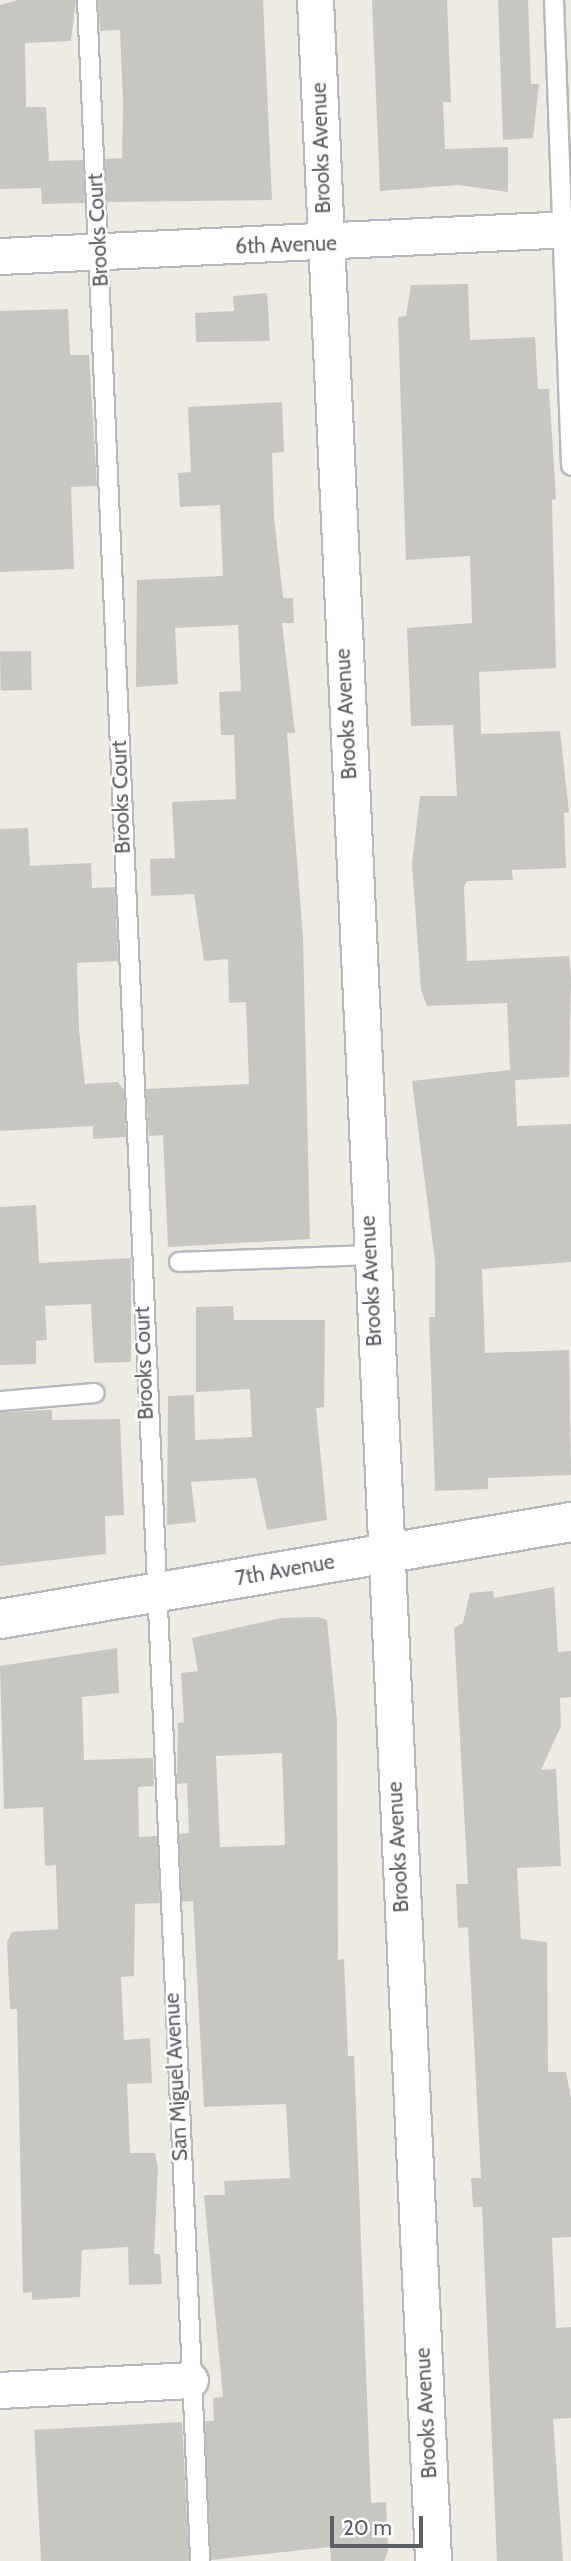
<!DOCTYPE html>
<html>
<head>
<meta charset="utf-8">
<style>
  body { margin:0 }
  #map { position:relative; width:571px; height:2561px; overflow:hidden; background:#edebe2; font-family:Cabin,sans-serif }
  div>[style] { position:absolute }
  .building>* { inset:0; background:#c8c6c0; transform-origin:0 0 }
  .roads { filter:drop-shadow(2px 0 #b5b8bd) drop-shadow(-2px 0 #b5b8bd) drop-shadow(0 2px #b5b8bd) drop-shadow(0 -2px #b5b8bd) }
  .service>* { height:18px; margin:-9px; padding:0 9px; transform-origin:9px; border-radius:9px; background:#fff }
  .minor>* { height:35px; margin:-17.5px; padding:0 17.5px; transform-origin:17.5px; border-radius:17.5px; background:#fff }
  .tertiary>* { height:38px; margin:-19px; padding:0 19px; transform-origin:19px; border-radius:19px; background:#fff }
  span { translate:-50% -50%; white-space:nowrap; text-align:center; line-height:1.15; -webkit-text-stroke:5px #fff; paint-order:stroke }
  .street-label { font-size:21px; color:#5b5e63 }
  .scale { position:absolute; left:330px; top:2516px; width:93px; height:32px; box-sizing:border-box; border:4px solid #5b5e63; border-top:0; padding-left:9px; font-size:21px; line-height:24px; white-space:nowrap; color:#5b5e63; -webkit-text-stroke:5px #fff; paint-order:stroke }
</style>
</head>
<body>
<div id="map">
  <div class="building">
    <div style="clip-path:polygon(18px 0,76px 0,71px 41px,25px 43px,26px 107px,46px 107px,49px 161px,83px 160px,85px 203px,42px 204px,41px 188px,0 189px,0 5px)"></div>
    <div style="clip-path:polygon(98px 0,263px 0,272px 200px,107px 202px,105px 159px,122px 158px,123px 103px,120px 30px,100px 31px)"></div>
    <div style="clip-path:polygon(372px 0,447px 0,451px 102px,443px 102px,445px 149px,508px 147px,508px 192px,458px 185px,380px 191px)"></div>
    <div style="clip-path:polygon(498px 0,528px 0,531px 84px,539px 84px,533px 138px,503px 140px)"></div>
    <div style="clip-path:polygon(468px 284px,470px 340px,535px 337px,538px 389px,549px 389px,556px 499px,552px 500px,556px 668px,479px 672px,481px 734px,560px 731px,569px 812px,564px 813px,566px 868px,512px 870px,513px 880px,467px 881px,464px 887px,467px 961px,569px 956px,571px 976px,569px 1077px,515px 1080px,517px 1126px,571px 1124px,571px 1262px,482px 1269px,485px 1353px,569px 1350px,571px 1475px,488px 1478px,488px 1489px,435px 1491px,429px 1317px,435px 1317px,435px 1261px,412px 1081px,510px 1070px,507px 1003px,427px 1006px,421px 990px,412px 863px,420px 796px,457px 796px,453px 725px,411px 726px,407px 628px,472px 623px,470px 556px,406px 560px,398px 317px,406px 316px,411px 285px)"></div>
    <div style="clip-path:polygon(267px 293px,270px 341px,196px 342px,195px 313px,234px 311px,233px 296px)"></div>
    <div style="clip-path:polygon(68px 309px,70px 355px,89px 355px,97px 486px,71px 487px,74px 569px,0 572px,0 311px)"></div>
    <div style="clip-path:polygon(282px 402px,284px 452px,272px 453px,274px 517px,283px 598px,293px 598px,294px 623px,282px 623px,295px 733px,287px 733px,303px 938px,310px 1239px,168px 1247px,163px 1135px,149px 1136px,146px 1089px,249px 1084px,246px 1002px,229px 1003px,228px 959px,204px 961px,194px 894px,151px 896px,150px 859px,175px 858px,172px 802px,236px 799px,234px 735px,221px 735px,219px 692px,241px 691px,238px 625px,175px 628px,178px 684px,136px 687px,137px 580px,223px 576px,220px 505px,180px 507px,178px 473px,191px 472px,188px 407px)"></div>
    <div style="left:31px;top:651px;width:39px;height:31px;rotate:89deg"></div>
    <div style="clip-path:polygon(28px 828px,30px 866px,91px 863px,92px 888px,115px 887px,118px 961px,77px 963px,79px 1030px,85px 1084px,118px 1082px,124px 1090px,126px 1137px,93px 1139px,93px 1126px,0 1131px,0 829px)"></div>
    <div style="clip-path:polygon(36px 1205px,39px 1263px,131px 1258px,131px 1362px,94px 1363px,91px 1304px,45px 1306px,47px 1340px,36px 1341px,36px 1364px,0 1365px,0 1207px)"></div>
    <div style="clip-path:polygon(233px 1306px,234px 1320px,325px 1320px,324px 1407px,316px 1408px,327px 1520px,267px 1530px,256px 1478px,191px 1482px,196px 1522px,167px 1525px,168px 1396px,194px 1395px,195px 1440px,252px 1437px,250px 1389px,196px 1392px,196px 1307px)"></div>
    <div style="clip-path:polygon(52px 1410px,52px 1420px,120px 1419px,124px 1515px,105px 1516px,106px 1554px,0 1566px,0 1412px)"></div>
    <div style="clip-path:polygon(554px 1587px,558px 1652px,571px 1651px,571px 1697px,560px 1698px,561px 1726px,541px 1770px,556px 1769px,561px 1866px,517px 1868px,521px 1939px,547px 1942px,548px 2072px,566px 2072px,571px 2099px,571px 2237px,552px 2238px,556px 2328px,571px 2327px,571px 2418px,553px 2419px,563px 2561px,497px 2561px,482px 2207px,473px 2207px,471px 2178px,481px 2178px,468px 1927px,458px 1928px,456px 1884px,468px 1884px,454px 1628px,463px 1623px,470px 1593px,493px 1591px,494px 1598px)"></div>
    <div style="clip-path:polygon(evenodd,318px 1617px,327px 1620px,337px 1722px,338px 1960px,344px 1959px,348px 2056px,354px 2056px,371px 2503px,386px 2502px,388px 2551px,384px 2561px,331px 2561px,330px 2547px,211px 2560px,205px 2421px,214px 2421px,213px 2398px,223px 2397px,204px 2195px,225px 2195px,224px 2181px,290px 2178px,286px 2104px,204px 2107px,193px 1901px,182px 1902px,179px 1834px,189px 1833px,187px 1783px,177px 1784px,178px 1723px,184px 1722px,181px 1673px,198px 1671px,192px 1638px,281px 1618px,318px 1617px,282px 1753px,285px 1845px,220px 1847px,216px 1756px,282px 1753px)"></div>
    <div style="clip-path:polygon(117px 1648px,119px 1693px,82px 1697px,84px 1760px,153px 1758px,154px 1786px,138px 1787px,139px 1837px,157px 1836px,160px 1903px,135px 1904px,134px 1976px,121px 1977px,124px 2040px,150px 2038px,152px 2083px,127px 2084px,130px 2153px,155px 2153px,158px 2168px,154px 2254px,160px 2254px,162px 2284px,129px 2285px,128px 2247px,82px 2250px,80px 2297px,32px 2300px,32px 2292px,23px 2293px,17px 2009px,10px 2009px,7px 1942px,12px 1932px,58px 1929px,56px 1865px,45px 1866px,43px 1807px,4px 1809px,0 1666px)"></div>
    <div style="left:182px;top:2422px;width:139px;height:148px;rotate:87deg"></div>
  </div>
  <div class="roads">
    <div class="service">
      <div style="left:87px;top:0;width:2563px;rotate:87.47deg"></div>
      <div style="left:554px;top:0;width:466px;rotate:87.9deg"></div>
      <div style="left:179px;top:1262px;width:191px;rotate:-2.1deg"></div>
      <div style="left:0;top:1401px;width:95px;rotate:-4.8deg"></div>
    </div>
    <div class="minor">
      <div style="left:315px;top:0;width:2564px;rotate:87.36deg"></div>
      <div style="left:0;top:256px;width:572px;rotate:-2.71deg"></div>
      <div style="left:0;top:2390px;width:190px;rotate:-3deg"></div>
    </div>
    <div class="tertiary">
      <div style="left:0;top:1619px;width:579px;rotate:-9.64deg"></div>
    </div>
  </div>
  <div class="street-label">
    <span style="left:321px;top:148px;rotate:-92deg">Brooks Avenue</span>
    <span style="left:98px;top:230px;rotate:-93deg">Brooks Court</span>
    <span style="left:286px;top:245px;rotate:-2deg">6th Avenue</span>
    <span style="left:346px;top:714px;rotate:-93deg">Brooks Avenue</span>
    <span style="left:121px;top:797px;rotate:-92deg">Brooks Court</span>
    <span style="left:371px;top:1281px;rotate:-93deg">Brooks Avenue</span>
    <span style="left:144px;top:1363px;rotate:-92deg">Brooks Court</span>
    <span style="left:285px;top:1570px;rotate:-10deg">7th Avenue</span>
    <span style="left:398px;top:1847px;rotate:-93deg">Brooks Avenue</span>
    <span style="left:176px;top:2077px;rotate:-93deg">San Miguel Avenue</span>
    <span style="left:426px;top:2413px;rotate:-93deg">Brooks Avenue</span>
  </div>
  <div class="scale">20 m</div>
</div>
</body>
</html>
